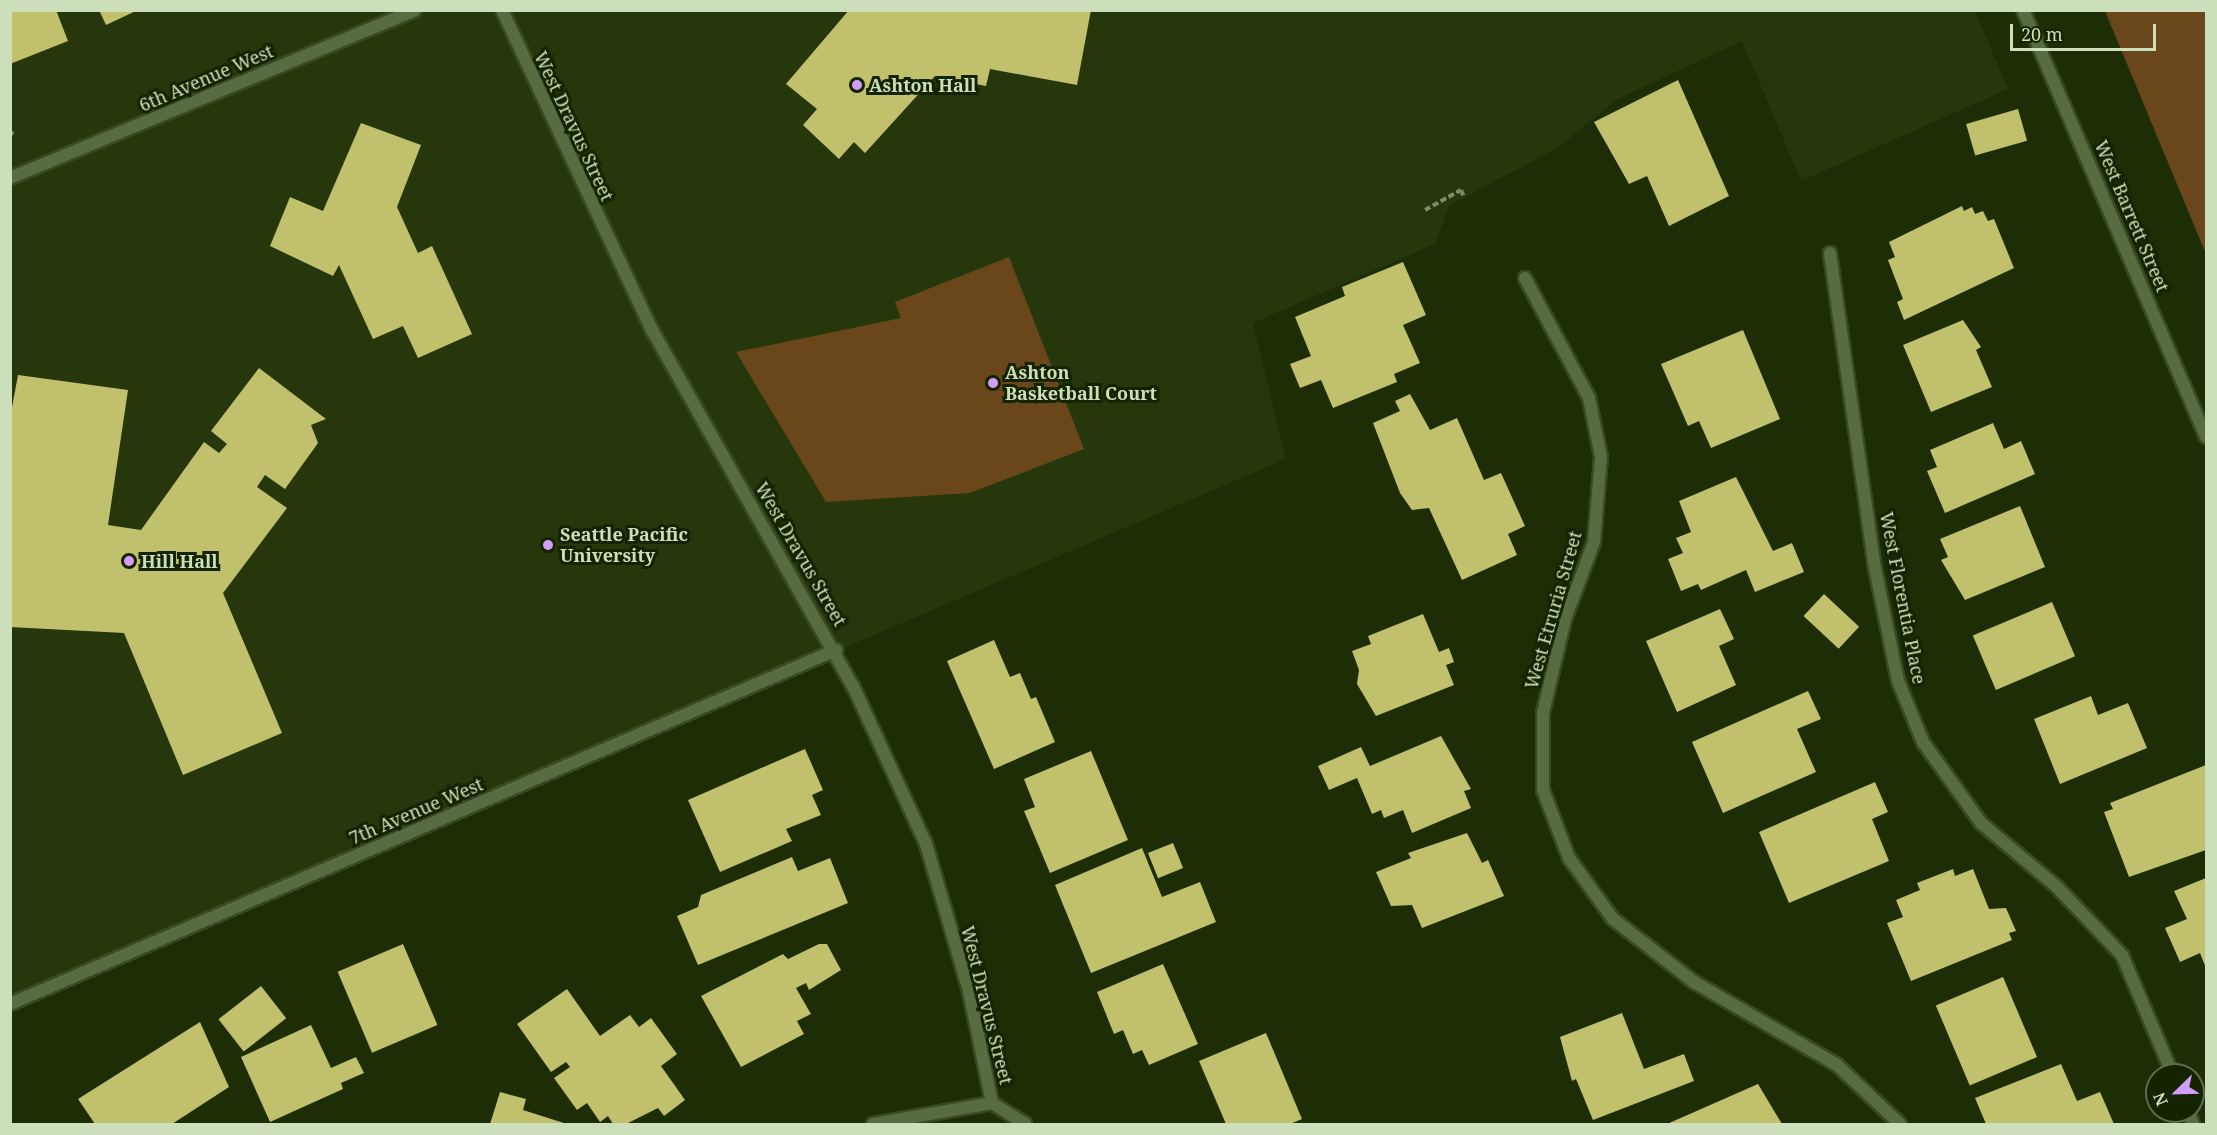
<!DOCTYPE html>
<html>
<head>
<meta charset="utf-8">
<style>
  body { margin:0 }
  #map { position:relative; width:2217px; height:1135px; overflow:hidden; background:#1d2d06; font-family:"Noto Serif",serif }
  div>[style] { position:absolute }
  .built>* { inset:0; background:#25370b }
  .green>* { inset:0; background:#6a471b }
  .building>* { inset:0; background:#c1c16d; transform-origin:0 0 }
  .path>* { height:4px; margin-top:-2px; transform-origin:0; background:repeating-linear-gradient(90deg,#7b8c66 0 6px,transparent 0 9px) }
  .roads { filter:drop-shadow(2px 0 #394923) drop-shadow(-2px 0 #394923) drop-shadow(0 2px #394923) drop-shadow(0 -2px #394923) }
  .minor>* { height:12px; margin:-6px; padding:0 6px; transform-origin:6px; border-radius:6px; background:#586c41 }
  .dots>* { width:16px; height:16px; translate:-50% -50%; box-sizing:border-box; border:3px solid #142300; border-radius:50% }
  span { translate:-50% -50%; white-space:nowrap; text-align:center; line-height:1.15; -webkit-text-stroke:6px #142300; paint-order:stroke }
  .street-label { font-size:18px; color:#cddfba }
  .poi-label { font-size:18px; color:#cddfba; font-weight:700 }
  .left { translate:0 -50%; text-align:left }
  .frame { position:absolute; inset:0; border:12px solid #cddfba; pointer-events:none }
  .north { position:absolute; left:2145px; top:1063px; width:60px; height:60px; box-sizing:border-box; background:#142300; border:2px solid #5e6e4a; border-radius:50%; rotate:247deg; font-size:16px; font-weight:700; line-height:24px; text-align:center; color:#cddfba }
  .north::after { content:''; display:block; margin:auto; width:21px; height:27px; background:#d29dfd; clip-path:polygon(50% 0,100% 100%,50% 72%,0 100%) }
  .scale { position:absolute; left:2010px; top:24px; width:146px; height:27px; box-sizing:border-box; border:3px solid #cddfba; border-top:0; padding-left:8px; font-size:18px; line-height:21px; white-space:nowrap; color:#cddfba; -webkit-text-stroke:4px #142300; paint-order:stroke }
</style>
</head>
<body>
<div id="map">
  <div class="built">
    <div style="clip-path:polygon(11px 11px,1975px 11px,2008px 89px,1801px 181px,1742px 41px,1616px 100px,1559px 147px,1449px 206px,1435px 244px,1253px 323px,1286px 459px,11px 1004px)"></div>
  </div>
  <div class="green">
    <div style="clip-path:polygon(2105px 11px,2206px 11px,2206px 254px)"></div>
    <div style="clip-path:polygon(1009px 257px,1084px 449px,970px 493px,826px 502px,736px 352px,901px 318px,895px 302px)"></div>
  </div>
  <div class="building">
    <div style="clip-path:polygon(10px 10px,56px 10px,68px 41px,10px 64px)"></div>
    <div style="clip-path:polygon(99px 10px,138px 10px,106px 25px)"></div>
    <div style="clip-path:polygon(849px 10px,1091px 10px,1077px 85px,990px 69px,986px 86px,935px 76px,865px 153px,854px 142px,839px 159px,803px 125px,817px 109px,786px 84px)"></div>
    <div style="clip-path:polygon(1678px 80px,1729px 196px,1669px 226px,1647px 176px,1629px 184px,1594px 122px)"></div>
    <div style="left:2018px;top:109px;width:33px;height:54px;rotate:74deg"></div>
    <div style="clip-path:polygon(361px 123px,421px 145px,397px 207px,418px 253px,432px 246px,472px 334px,418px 358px,403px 326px,373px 339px,339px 265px,333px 276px,270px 246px,290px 197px,323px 211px)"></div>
    <div style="clip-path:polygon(1962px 206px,1964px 211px,1972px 207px,1975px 214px,1983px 211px,1988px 221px,1994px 219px,2014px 268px,1904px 320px,1897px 302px,1903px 299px,1888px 260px,1895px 257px,1889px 242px)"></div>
    <div style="clip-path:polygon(1403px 262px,1426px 315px,1403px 325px,1420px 363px,1394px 374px,1397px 382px,1333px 408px,1321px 380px,1300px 388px,1290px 364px,1311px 356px,1295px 317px,1345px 296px,1342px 287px)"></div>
    <div style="clip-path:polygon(1963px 320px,1981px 347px,1976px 350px,1992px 387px,1931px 412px,1903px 345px)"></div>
    <div style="clip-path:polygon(1743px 330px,1780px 419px,1711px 448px,1699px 421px,1688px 426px,1661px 364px)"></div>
    <div style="clip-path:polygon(259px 368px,326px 419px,311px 425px,318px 443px,285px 489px,265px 475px,257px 487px,287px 508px,223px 593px,282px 733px,183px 775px,124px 633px,10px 627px,10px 418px,18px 375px,128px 390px,108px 525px,141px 530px,204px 442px,219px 453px,227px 444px,211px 431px)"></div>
    <div style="clip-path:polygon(1410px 394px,1430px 430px,1457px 418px,1484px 480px,1501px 473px,1525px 526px,1508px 534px,1517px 555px,1462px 580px,1429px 508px,1412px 510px,1400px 493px,1373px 423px,1400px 411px,1395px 401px)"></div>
    <div style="clip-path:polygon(1993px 423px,2004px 449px,2021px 441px,2035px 474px,1945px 513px,1927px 471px,1937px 467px,1930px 450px)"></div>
    <div style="clip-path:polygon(1736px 477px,1773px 551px,1792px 543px,1804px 572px,1755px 592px,1746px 570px,1701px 590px,1698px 584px,1681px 591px,1668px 559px,1683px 553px,1676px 538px,1691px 532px,1679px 501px)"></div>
    <div style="clip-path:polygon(2020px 506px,2045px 567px,1965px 600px,1941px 560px,1948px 557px,1940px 539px)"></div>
    <div style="left:1824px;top:594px;width:48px;height:30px;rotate:43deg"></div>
    <div style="left:2052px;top:602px;width:59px;height:86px;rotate:67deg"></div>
    <div style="clip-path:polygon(1720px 609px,1734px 639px,1719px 646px,1736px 685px,1677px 712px,1646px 641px)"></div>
    <div style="clip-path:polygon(1423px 614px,1439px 652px,1449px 648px,1454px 662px,1446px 665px,1454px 685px,1376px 716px,1357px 684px,1359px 670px,1352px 651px,1371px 644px,1368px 636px)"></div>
    <div style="clip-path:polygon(994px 640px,1010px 677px,1020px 673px,1031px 699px,1036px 697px,1055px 742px,994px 769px,947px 661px)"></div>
    <div style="clip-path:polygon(1808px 691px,1821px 719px,1797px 729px,1816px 772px,1723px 813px,1692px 742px)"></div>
    <div style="clip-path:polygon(2091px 696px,2098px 715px,2128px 703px,2147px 748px,2060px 784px,2034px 719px)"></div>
    <div style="clip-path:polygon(1441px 736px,1471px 789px,1464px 791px,1471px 808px,1412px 833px,1403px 810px,1384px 818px,1381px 810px,1372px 814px,1357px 778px,1329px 790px,1318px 766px,1361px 747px,1370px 766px)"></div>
    <div style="clip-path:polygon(805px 749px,823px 790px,812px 795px,821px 815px,786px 829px,792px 841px,720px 872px,688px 800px)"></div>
    <div style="clip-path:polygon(1091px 751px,1128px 840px,1050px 873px,1024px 811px,1035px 807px,1024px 779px)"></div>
    <div style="clip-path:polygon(2206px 765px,2206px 850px,2129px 877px,2104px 812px,2113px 809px,2110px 803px)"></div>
    <div style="clip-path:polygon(1875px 782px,1888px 812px,1872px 819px,1889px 861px,1789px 903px,1759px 832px)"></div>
    <div style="clip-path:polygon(1467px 833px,1482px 863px,1488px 860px,1504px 896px,1422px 928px,1412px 905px,1391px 906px,1376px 872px,1411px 858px,1408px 853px)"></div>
    <div style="left:1173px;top:843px;width:27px;height:27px;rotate:68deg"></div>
    <div style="clip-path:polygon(1142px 848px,1162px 897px,1200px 882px,1216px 922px,1091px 973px,1055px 885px)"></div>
    <div style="clip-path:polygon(792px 857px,798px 871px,830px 858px,848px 903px,698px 965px,677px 916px,698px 907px,701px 895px)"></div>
    <div style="clip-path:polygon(1953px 869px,1955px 876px,1973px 869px,1989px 909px,2006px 908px,2016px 931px,2009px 933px,2012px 940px,1911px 981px,1887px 923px,1903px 917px,1896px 900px,1920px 890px,1917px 883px)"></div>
    <div style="clip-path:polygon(2206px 878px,2206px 968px,2200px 953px,2180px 962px,2165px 928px,2187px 919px,2174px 891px)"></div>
    <div style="left:403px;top:944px;width:88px;height:71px;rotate:67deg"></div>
    <div style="clip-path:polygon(819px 944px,827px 944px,841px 970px,809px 990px,806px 983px,796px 988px,811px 1014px,797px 1021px,804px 1034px,741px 1067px,701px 996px,783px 954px,788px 959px)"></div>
    <div style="clip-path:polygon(1163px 964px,1198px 1044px,1149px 1065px,1142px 1050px,1133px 1054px,1123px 1030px,1114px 1034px,1097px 992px)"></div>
    <div style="left:2003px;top:977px;width:87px;height:73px;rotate:67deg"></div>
    <div style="left:261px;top:986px;width:41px;height:54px;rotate:52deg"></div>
    <div style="clip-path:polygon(567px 989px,600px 1036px,630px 1015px,639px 1027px,651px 1018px,677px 1054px,661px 1066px,685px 1100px,664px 1116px,658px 1108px,626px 1124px,613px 1124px,608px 1116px,600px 1122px,587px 1103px,577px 1110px,554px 1078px,570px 1067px,566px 1062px,551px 1072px,517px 1024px)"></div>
    <div style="clip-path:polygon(1622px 1013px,1644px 1069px,1684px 1054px,1694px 1081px,1593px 1120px,1576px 1079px,1572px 1081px,1560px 1037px)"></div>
    <div style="clip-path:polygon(200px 1022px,229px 1087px,172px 1124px,95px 1124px,78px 1099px)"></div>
    <div style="clip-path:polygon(311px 1025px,331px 1068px,356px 1057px,364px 1073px,341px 1083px,343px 1089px,270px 1122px,241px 1057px)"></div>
    <div style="clip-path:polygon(1266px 1033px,1302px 1119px,1290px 1124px,1226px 1124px,1199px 1061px)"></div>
    <div style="clip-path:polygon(2061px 1064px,2077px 1101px,2100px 1092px,2114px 1124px,1986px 1124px,1975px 1098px)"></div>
    <div style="clip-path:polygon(1758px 1084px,1782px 1124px,1667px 1124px)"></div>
    <div style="clip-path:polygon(500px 1092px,526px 1099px,523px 1110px,567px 1124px,490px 1124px)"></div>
  </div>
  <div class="path">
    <div style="left:10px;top:132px;width:4px;rotate:34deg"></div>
    <div style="left:1425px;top:210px;width:41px;rotate:-29.1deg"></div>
    <div style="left:1461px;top:190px;width:8px;rotate:67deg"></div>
  </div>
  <div class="roads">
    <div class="minor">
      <div style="left:502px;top:10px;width:353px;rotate:64.9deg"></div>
      <div style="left:652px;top:330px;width:409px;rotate:60.6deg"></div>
      <div style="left:853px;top:686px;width:174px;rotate:65.2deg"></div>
      <div style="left:926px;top:844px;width:153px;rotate:73.7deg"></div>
      <div style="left:969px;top:991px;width:114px;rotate:78.4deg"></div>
      <div style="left:992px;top:1103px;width:39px;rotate:32deg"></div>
      <div style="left:2023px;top:10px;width:464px;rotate:66.8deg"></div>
      <div style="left:10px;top:178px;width:438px;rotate:-22.5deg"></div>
      <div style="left:1830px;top:253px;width:318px;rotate:81.9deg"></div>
      <div style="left:1875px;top:568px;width:115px;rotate:78.5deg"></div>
      <div style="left:1898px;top:681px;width:66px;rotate:67.7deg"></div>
      <div style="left:1923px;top:742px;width:100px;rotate:54.4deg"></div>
      <div style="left:1981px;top:823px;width:99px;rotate:40.1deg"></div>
      <div style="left:2057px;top:887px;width:94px;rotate:46.3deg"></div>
      <div style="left:2122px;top:955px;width:130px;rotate:67deg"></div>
      <div style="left:1525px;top:278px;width:136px;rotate:61.9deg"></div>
      <div style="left:1589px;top:398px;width:60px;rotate:78.5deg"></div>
      <div style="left:1601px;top:457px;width:85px;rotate:94.7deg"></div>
      <div style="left:1594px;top:542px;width:82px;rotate:110.6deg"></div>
      <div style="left:1565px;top:619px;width:97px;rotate:103.2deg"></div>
      <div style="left:1543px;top:713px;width:77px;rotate:90deg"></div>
      <div style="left:1543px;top:790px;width:73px;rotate:69.1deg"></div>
      <div style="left:1569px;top:858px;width:75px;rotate:54.2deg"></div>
      <div style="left:1613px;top:919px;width:103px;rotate:37.9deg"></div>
      <div style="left:1694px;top:982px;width:165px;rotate:30.1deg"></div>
      <div style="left:1837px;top:1065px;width:86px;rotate:43.1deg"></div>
      <div style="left:10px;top:1004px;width:899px;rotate:-23.2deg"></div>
      <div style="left:2188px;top:1111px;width:14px;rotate:69deg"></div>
      <div style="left:873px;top:1124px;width:121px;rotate:-10deg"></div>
    </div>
  </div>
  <div class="dots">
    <div style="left:857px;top:85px;background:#d29dfd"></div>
    <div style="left:993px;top:383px;background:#d29dfd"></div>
    <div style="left:548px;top:545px;background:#d29dfd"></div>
    <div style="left:129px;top:561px;background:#d29dfd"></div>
  </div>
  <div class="street-label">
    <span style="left:206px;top:78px;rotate:-23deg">6th Avenue West</span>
    <span style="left:574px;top:126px;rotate:65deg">West Dravus Street</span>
    <span style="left:2132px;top:216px;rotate:67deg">West Barrett Street</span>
    <span style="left:801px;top:554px;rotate:60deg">West Dravus Street</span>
    <span style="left:1903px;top:598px;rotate:79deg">West Florentia Place</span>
    <span style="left:1553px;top:610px;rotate:-74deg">West Etruria Street</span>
    <span style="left:416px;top:811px;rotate:-23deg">7th Avenue West</span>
    <span style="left:987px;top:1005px;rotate:76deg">West Dravus Street</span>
  </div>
  <div class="poi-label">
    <span class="left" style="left:869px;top:85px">Ashton Hall</span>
    <span class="left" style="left:1005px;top:383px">Ashton<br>Basketball Court</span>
    <span class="left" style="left:560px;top:545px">Seattle Pacific<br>University</span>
    <span class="left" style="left:141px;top:561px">Hill Hall</span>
  </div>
  <div class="frame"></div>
  <div class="north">N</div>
  <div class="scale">20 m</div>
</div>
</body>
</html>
